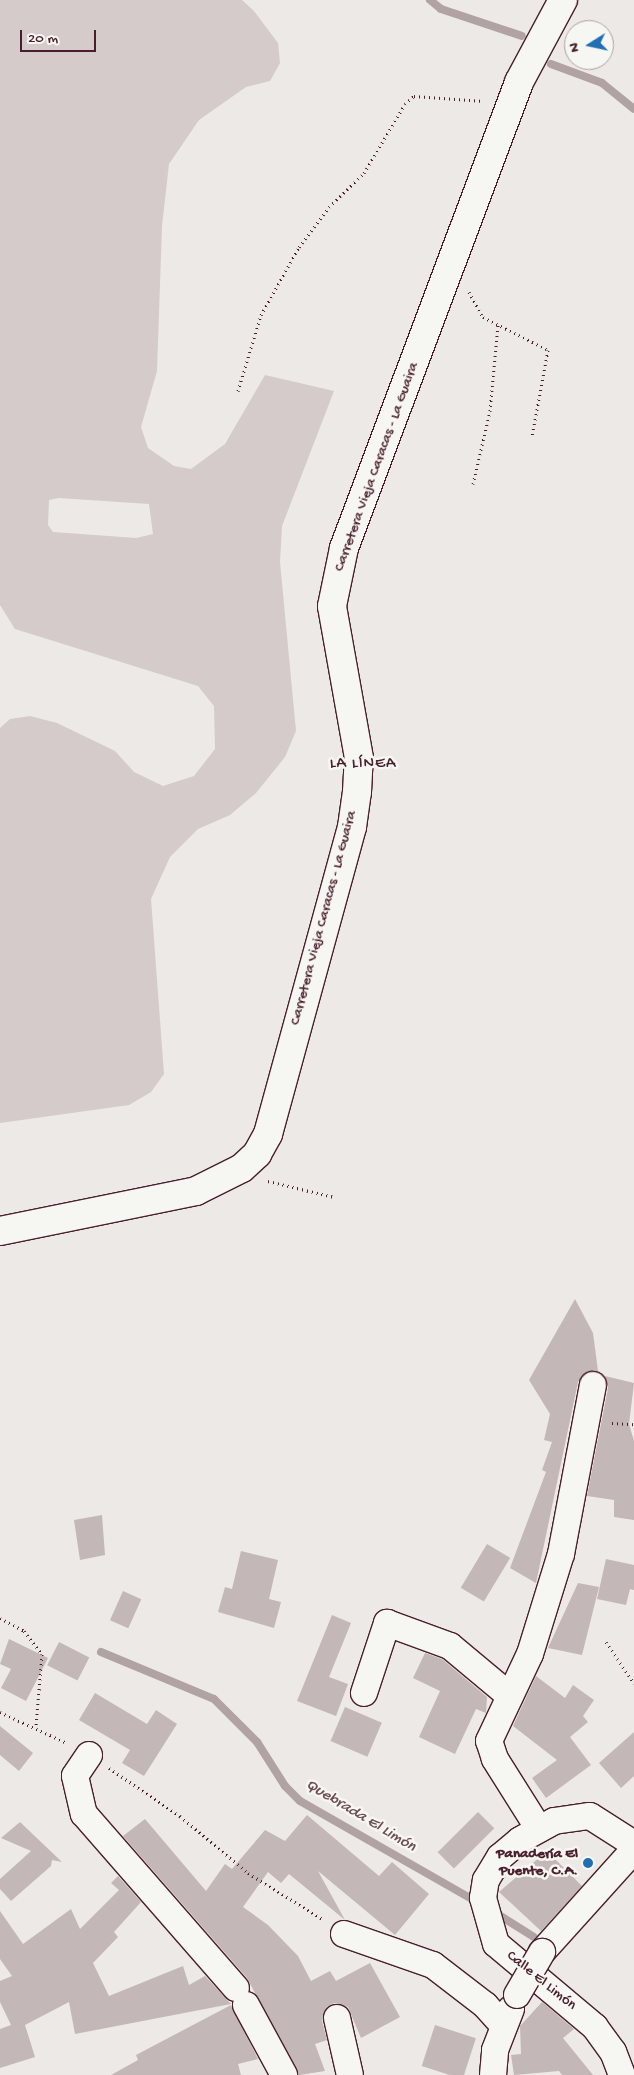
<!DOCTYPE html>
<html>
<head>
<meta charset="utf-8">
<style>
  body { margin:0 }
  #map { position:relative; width:634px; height:2075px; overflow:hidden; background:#ece9e6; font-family:"Gochi Hand",sans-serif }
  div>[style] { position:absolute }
  .green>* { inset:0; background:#d4cbca }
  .stream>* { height:8px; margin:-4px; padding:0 4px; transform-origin:4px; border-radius:4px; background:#b1a2a3 }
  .building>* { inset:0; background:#c4b7b7; transform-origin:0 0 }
  .path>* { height:3px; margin-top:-1.5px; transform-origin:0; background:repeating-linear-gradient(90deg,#4a1f2b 0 1px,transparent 0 5px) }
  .roads { filter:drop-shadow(1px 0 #4a1f2b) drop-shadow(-1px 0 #4a1f2b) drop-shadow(0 1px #4a1f2b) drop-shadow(0 -1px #4a1f2b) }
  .street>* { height:26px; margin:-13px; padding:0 13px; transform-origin:13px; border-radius:13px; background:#f6f6f2 }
  .secondary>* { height:28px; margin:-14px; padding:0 14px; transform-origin:14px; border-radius:14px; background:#f6f6f2 }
  .bridges { filter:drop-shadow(1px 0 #4a1f2b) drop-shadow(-1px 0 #4a1f2b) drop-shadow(0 1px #4a1f2b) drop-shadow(0 -1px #4a1f2b) }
  .street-bridge>* { height:26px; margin:-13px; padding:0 13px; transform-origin:13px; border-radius:13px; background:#f6f6f2 }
  .dots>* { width:14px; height:14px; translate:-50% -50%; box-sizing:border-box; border:2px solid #f6f6f2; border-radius:50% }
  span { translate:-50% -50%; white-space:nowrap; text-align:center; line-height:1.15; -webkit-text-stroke:5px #f6f6f2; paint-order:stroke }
  .street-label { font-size:15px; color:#4a1f2b }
  .poi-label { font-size:15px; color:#4a1f2b; font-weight:700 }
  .right { translate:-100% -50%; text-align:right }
  .neighbourhood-label { font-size:16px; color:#4a1f2b; letter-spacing:1px }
  .water-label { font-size:16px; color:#6e4d55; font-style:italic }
  .north { position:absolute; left:564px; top:20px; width:50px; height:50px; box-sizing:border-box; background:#f6f6f2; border:1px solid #b1a0a2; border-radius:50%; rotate:260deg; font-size:14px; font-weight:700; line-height:20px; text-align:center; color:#4a1f2b }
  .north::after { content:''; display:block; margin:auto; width:18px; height:22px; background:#1f6fb2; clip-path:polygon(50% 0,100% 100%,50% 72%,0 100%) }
  .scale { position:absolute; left:20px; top:30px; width:76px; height:22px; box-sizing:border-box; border:2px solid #4a1f2b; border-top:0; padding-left:6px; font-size:15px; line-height:18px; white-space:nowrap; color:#4a1f2b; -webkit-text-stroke:4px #f6f6f2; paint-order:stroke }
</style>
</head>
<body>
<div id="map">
  <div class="green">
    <div style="clip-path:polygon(evenodd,0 0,242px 0,254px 11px,278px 43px,280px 63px,270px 81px,246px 87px,199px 120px,169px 164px,162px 226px,157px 371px,141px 427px,148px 448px,174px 466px,191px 469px,225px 444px,265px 375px,334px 391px,282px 526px,280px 562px,296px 731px,285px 757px,256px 793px,230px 815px,198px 829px,170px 857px,151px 899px,164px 1074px,151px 1092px,129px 1105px,0 1123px,0 728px,10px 719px,30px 716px,57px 723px,115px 751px,134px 772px,163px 786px,194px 776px,215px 749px,214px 706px,198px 686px,15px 629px,0 605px,0 0,59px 498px,149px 504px,153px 534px,136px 538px,53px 532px,48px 525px,49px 500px,59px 498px)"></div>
  </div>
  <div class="stream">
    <div style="left:430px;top:0;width:14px;rotate:39deg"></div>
    <div style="left:441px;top:9px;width:85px;rotate:18.4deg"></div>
    <div style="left:551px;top:64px;width:54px;rotate:20.4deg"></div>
    <div style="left:602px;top:83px;width:41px;rotate:39.1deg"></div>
    <div style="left:101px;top:1652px;width:122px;rotate:22.6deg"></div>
    <div style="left:214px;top:1699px;width:61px;rotate:45deg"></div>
    <div style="left:257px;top:1742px;width:52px;rotate:57.5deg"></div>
    <div style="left:285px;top:1786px;width:21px;rotate:45deg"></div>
    <div style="left:300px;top:1801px;width:196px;rotate:29.7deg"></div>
    <div style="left:499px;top:1915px;width:41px;rotate:32.2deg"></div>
  </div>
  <div class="building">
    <div style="clip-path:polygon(575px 1299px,593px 1333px,598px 1371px,588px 1371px,578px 1382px,536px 1583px,510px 1568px,546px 1472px,542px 1470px,552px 1442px,544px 1440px,550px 1414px,529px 1380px)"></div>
    <div style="clip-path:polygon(605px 1376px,634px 1383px,629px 1424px,634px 1441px,634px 1520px,614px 1517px,614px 1500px,587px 1496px,608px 1388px)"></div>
    <div style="clip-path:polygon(102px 1515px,105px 1555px,80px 1560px,74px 1520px)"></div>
    <div style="left:487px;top:1544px;width:27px;height:51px;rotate:31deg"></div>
    <div style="clip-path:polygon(241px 1551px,278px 1560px,269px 1599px,281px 1602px,274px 1628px,218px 1612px,225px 1587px,232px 1589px)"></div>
    <div style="clip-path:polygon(606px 1559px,634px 1565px,634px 1590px,630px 1589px,626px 1605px,597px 1599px)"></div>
    <div style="clip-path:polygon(578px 1583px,599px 1587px,582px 1655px,548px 1648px)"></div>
    <div style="left:123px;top:1591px;width:20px;height:32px;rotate:24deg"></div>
    <div style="clip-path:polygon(332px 1615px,351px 1623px,329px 1677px,348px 1684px,336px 1716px,297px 1701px)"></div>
    <div style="clip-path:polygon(9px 1639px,48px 1658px,26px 1701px,1px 1688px,11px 1669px,0 1664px)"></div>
    <div style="left:59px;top:1642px;width:34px;height:26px;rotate:27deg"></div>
    <div style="clip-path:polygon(425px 1653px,442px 1659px,487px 1697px,486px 1713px,476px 1709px,455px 1754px,419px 1737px,440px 1691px,413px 1678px)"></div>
    <div style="clip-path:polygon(536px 1676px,565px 1698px,573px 1685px,594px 1700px,583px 1716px,588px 1722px,570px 1737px,591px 1765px,546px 1798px,532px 1778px,557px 1760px,513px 1726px)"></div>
    <div style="clip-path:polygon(95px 1693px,147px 1724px,156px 1710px,177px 1724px,144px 1776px,122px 1763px,130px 1750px,79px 1720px)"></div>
    <div style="left:345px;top:1707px;width:40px;height:37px;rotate:23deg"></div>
    <div style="clip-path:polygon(0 1726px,33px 1753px,19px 1771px,0 1755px)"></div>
    <div style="clip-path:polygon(634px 1732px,634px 1776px,621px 1788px,599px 1763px)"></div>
    <div style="left:478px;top:1812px;width:23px;height:57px;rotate:45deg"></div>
    <div style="clip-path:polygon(307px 1815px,379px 1876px,392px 1862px,429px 1894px,395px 1935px,318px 1871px,345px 1920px,289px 1874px,281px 1883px,268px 1872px,243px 1907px,268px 1925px,298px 1956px,311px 1981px,330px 1971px,336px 1981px,370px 1963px,400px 2017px,361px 2038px,348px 2007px,334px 2003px,327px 2007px,322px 2021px,327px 2040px,315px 2044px,325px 2071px,299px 2075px,247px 1978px,123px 1836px,145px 1819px,206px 1891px,225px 1864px,232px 1869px,265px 1830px,285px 1841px)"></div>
    <div style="clip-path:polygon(20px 1822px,62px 1862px,52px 1860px,51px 1866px,11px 1901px,0 1889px,0 1879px,31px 1851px,1px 1838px)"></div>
    <div style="clip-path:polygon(547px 1851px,582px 1886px,541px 1931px,499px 1892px)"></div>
    <div style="clip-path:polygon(118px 1876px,141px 1902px,114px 1932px,118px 1937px,93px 1963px,109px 1996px,183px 1966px,189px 1985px,205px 1976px,231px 2004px,75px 2034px,69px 2002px,25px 2025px,35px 2057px,0 2068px,0 2029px,11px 2025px,0 2002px,0 1981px,12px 1976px,0 1959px,0 1911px,23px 1944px,71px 1909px,80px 1929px,119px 1890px,111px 1883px)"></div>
    <div style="clip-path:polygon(542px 2002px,574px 2029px,563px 2038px,593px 2075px,562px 2075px,559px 2071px,514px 2075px,511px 2055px,521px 2054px,520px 2026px)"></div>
    <div style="clip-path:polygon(231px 2005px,258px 2059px,238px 2064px,241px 2075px,111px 2075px,138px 2060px,136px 2055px)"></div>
    <div style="left:435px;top:2025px;width:43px;height:43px;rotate:18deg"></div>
  </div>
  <div class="path">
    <div style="left:469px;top:292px;width:29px;rotate:61deg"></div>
    <div style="left:483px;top:317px;width:73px;rotate:26.9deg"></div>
    <div style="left:548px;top:350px;width:87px;rotate:100.5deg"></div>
    <div style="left:238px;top:391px;width:79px;rotate:-73.2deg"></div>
    <div style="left:261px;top:315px;width:78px;rotate:-60.8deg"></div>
    <div style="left:299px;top:247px;width:50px;rotate:-53.1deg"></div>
    <div style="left:329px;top:207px;width:49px;rotate:-44.2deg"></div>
    <div style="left:364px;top:173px;width:80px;rotate:-59.3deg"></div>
    <div style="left:405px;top:104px;width:12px;rotate:-42deg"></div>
    <div style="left:414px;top:96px;width:70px;rotate:4.1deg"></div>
    <div style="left:473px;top:484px;width:75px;rotate:-76.9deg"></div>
    <div style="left:490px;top:411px;width:87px;rotate:-84.7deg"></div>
    <div style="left:268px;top:1181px;width:68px;rotate:13.6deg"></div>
    <div style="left:612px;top:1423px;width:22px;rotate:3deg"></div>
    <div style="left:0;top:1618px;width:27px;rotate:28deg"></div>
    <div style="left:24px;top:1631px;width:29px;rotate:52deg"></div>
    <div style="left:42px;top:1654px;width:71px;rotate:94.8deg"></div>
    <div style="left:606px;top:1642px;width:50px;rotate:55.7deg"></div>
    <div style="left:0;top:1712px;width:74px;rotate:24.8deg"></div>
    <div style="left:109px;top:1768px;width:86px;rotate:34.1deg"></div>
    <div style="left:180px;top:1816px;width:89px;rotate:40deg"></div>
    <div style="left:248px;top:1873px;width:89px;rotate:31.7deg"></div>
  </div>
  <div class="roads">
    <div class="street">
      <div style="left:364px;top:1693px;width:74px;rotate:-71.8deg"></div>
      <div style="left:387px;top:1623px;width:67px;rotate:20.1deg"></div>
      <div style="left:450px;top:1646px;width:78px;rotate:39.8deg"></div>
      <div style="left:89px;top:1755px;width:25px;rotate:124deg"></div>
      <div style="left:75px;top:1776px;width:39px;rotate:77deg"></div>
      <div style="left:84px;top:1814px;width:231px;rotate:48.9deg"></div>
      <div style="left:539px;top:1829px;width:83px;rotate:-122.2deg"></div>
      <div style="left:495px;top:1759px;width:19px;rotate:-108deg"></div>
      <div style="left:489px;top:1741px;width:96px;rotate:-64.8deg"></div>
      <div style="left:530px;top:1654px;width:105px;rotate:-72.8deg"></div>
      <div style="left:561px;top:1554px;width:172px;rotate:-79.3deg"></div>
      <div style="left:344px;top:1934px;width:94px;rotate:19.2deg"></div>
      <div style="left:433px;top:1965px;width:66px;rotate:37.6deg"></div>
      <div style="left:485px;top:2005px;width:28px;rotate:48deg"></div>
      <div style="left:542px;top:1952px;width:137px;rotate:-48deg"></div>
      <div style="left:246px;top:2005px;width:80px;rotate:61.5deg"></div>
      <div style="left:337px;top:2018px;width:58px;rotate:77.2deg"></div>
      <div style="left:493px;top:2075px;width:25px;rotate:-85deg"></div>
      <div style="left:495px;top:2050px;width:44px;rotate:-68.7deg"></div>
      <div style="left:622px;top:2075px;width:25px;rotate:-111deg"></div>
      <div style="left:613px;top:2052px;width:31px;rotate:-126deg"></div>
      <div style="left:595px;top:2027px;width:129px;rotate:-140deg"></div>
      <div style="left:496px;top:1944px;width:48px;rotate:-105.8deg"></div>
      <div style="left:483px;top:1898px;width:18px;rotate:-81deg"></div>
      <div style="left:486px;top:1880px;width:27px;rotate:-59deg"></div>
      <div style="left:500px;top:1857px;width:26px;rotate:-40deg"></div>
      <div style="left:520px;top:1840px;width:39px;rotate:-29deg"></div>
      <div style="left:554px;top:1821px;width:36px;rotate:-8deg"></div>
      <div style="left:590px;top:1816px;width:52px;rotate:32.5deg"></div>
    </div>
    <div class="secondary">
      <div style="left:0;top:1231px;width:200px;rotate:-11.5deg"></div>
      <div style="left:196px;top:1191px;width:51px;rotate:-26.6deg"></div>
      <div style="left:242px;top:1168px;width:21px;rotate:-43deg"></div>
      <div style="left:257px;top:1154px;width:23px;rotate:-61deg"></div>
      <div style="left:268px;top:1134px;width:318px;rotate:-74.7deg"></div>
      <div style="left:352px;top:827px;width:35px;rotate:-82deg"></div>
      <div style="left:357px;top:792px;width:34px;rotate:-87deg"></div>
      <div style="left:359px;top:758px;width:154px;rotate:-100.1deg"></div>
      <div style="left:332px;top:606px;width:59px;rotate:-78.3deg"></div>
      <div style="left:344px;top:548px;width:498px;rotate:-69.4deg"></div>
      <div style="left:519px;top:82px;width:93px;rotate:-61.8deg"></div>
    </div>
  </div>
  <div class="bridges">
    <div class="street-bridge">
      <div style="left:517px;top:1995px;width:50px;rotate:-59.8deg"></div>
    </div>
  </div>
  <div class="dots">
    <div style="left:588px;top:1863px;background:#1f6fb2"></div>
  </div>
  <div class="street-label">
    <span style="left:377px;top:467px;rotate:-70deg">Carretera Vieja Caracas - La Guaira</span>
    <span style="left:324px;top:918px;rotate:-75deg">Carretera Vieja Caracas - La Guaira</span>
    <span style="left:541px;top:1981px;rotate:39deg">Calle El Limón</span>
  </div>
  <div class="poi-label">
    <span class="right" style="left:578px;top:1863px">Panadería El<br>Puente, C.A.</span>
  </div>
  <div class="neighbourhood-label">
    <span style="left:363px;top:765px">LA LÍNEA</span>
  </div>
  <div class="water-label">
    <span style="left:360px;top:1817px;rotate:31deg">Quebrada El Limón</span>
  </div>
  <div class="north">N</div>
  <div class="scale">20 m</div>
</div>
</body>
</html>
